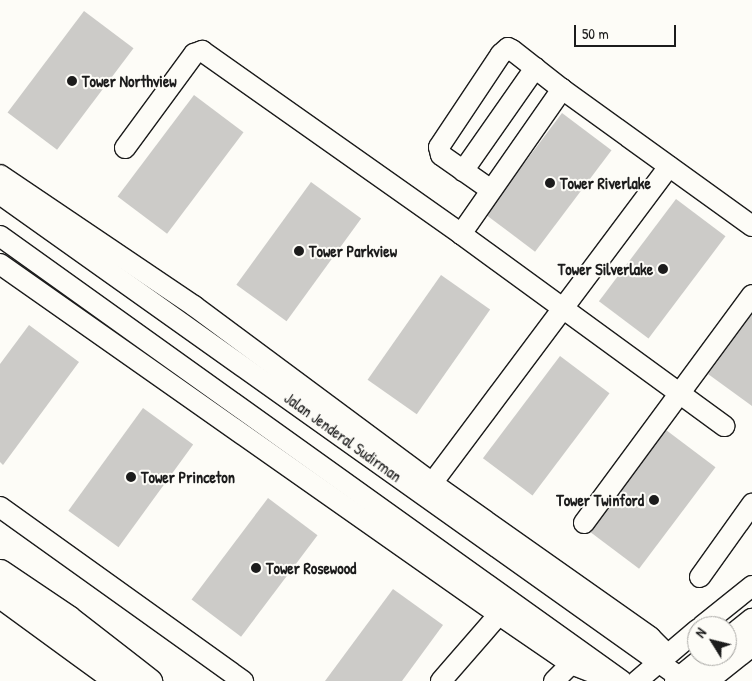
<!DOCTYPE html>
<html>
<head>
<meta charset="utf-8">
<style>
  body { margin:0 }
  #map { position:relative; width:752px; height:681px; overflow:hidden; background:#fdfcf7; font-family:"Patrick Hand",sans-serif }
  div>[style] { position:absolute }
  .building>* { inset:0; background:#cccbc8; transform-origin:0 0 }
  .roads { filter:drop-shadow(1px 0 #1c1c1c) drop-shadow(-1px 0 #1c1c1c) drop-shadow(0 1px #1c1c1c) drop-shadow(0 -1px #1c1c1c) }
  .minor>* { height:20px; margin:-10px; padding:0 10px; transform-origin:10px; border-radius:10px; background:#fdfcf7 }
  .major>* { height:25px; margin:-12.5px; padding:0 12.5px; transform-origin:12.5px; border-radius:12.5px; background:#fdfcf7 }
  .dots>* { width:14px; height:14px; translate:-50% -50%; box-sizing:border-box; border:2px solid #fdfcf7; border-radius:50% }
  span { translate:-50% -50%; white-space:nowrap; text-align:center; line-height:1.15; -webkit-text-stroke:4px #fdfcf7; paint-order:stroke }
  .poi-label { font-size:16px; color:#1c1c1c; font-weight:700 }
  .left { translate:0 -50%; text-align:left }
  .right { translate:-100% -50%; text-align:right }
  .street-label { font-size:16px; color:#1c1c1c }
  .north { position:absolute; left:687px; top:616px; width:50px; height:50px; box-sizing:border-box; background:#fdfcf7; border:1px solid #a3a29f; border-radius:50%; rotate:306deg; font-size:14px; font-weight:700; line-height:20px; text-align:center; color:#1c1c1c }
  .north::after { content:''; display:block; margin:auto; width:18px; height:22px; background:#1c1c1c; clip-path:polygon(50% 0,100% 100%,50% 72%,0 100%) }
  .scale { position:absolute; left:574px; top:25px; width:102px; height:22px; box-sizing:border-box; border:2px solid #1c1c1c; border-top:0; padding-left:6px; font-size:15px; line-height:18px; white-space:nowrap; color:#1c1c1c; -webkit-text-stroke:4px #fdfcf7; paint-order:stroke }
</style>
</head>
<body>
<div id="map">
  <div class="building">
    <div style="left:84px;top:11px;width:62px;height:127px;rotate:37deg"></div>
    <div style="left:194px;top:95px;width:62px;height:127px;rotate:37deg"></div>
    <div style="left:562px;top:113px;width:62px;height:127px;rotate:37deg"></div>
    <div style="left:311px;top:182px;width:62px;height:127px;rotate:36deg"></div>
    <div style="left:676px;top:199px;width:62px;height:128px;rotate:37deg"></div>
    <div style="left:441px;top:275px;width:60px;height:128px;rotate:35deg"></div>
    <div style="clip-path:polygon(752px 314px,752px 406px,708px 374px)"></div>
    <div style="clip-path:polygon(29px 325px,79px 362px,3px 465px,0 462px,0 364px)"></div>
    <div style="left:560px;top:356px;width:62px;height:128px;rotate:37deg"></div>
    <div style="left:143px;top:408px;width:62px;height:127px;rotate:36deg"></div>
    <div style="left:666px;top:430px;width:62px;height:127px;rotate:37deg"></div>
    <div style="left:268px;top:498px;width:62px;height:127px;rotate:37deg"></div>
    <div style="clip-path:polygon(393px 589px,443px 625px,402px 681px,325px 681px)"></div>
  </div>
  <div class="roads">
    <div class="minor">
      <div style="left:125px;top:148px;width:117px;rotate:-53.7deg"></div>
      <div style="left:194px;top:54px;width:9px;rotate:-21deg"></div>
      <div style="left:202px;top:51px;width:317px;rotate:35.2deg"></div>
      <div style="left:461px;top:234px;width:177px;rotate:-55.1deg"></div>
      <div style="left:562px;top:89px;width:234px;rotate:35.8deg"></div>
      <div style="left:463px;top:171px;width:126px;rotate:-55deg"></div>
      <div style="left:0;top:175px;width:234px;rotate:34deg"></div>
      <div style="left:194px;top:306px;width:297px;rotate:36.6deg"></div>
      <div style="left:432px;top:483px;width:267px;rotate:35.2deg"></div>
      <div style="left:650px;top:637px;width:24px;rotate:45deg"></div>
      <div style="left:491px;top:190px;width:61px;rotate:-145deg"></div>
      <div style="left:441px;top:155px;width:8px;rotate:-104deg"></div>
      <div style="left:439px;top:147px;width:112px;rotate:-56.3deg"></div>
      <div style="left:501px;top:54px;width:9px;rotate:-41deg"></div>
      <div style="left:508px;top:48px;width:4px;rotate:27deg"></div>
      <div style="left:512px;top:50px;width:63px;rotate:38deg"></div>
      <div style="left:0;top:194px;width:840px;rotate:35.41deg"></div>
      <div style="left:461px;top:234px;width:326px;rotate:36.1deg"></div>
      <div style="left:0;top:236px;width:765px;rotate:35.58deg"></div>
      <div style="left:0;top:264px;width:609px;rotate:35.1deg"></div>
      <div style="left:498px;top:614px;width:88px;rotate:34.4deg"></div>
      <div style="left:571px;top:664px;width:33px;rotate:21deg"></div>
      <div style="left:424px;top:494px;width:409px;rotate:-53.2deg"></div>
      <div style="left:0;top:507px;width:299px;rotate:35.6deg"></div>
      <div style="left:584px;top:523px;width:283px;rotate:-53.6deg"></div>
      <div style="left:700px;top:577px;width:90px;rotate:-54.5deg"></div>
      <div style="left:702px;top:626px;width:64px;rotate:-38.7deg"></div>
      <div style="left:441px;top:681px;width:101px;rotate:-49deg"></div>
      <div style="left:554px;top:681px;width:24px;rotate:-45deg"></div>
      <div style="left:637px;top:681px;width:79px;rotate:-40.4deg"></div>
    </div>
    <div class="major">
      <div style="left:0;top:572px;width:82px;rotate:34.1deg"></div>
      <div style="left:68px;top:618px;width:103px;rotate:37.9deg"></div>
      <div style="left:0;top:595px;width:146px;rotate:36.1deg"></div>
      <div style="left:727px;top:641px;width:32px;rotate:-39deg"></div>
      <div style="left:677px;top:681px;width:40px;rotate:-39deg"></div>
      <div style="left:703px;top:681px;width:63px;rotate:-38.5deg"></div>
    </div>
  </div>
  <div class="dots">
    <div style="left:72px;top:81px;background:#1c1c1c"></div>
    <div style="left:550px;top:183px;background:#1c1c1c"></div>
    <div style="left:299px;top:251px;background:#1c1c1c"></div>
    <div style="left:663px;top:269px;background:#1c1c1c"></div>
    <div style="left:131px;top:477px;background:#1c1c1c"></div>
    <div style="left:654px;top:500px;background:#1c1c1c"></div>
    <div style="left:256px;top:568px;background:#1c1c1c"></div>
  </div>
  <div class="poi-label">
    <span class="left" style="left:82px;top:81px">Tower Northview</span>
    <span class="left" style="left:560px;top:183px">Tower Riverlake</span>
    <span class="left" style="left:309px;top:251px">Tower Parkview</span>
    <span class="right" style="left:653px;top:269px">Tower Silverlake</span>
    <span class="left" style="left:141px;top:477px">Tower Princeton</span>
    <span class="right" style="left:644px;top:500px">Tower Twinford</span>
    <span class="left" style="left:266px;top:568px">Tower Rosewood</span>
  </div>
  <div class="street-label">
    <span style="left:343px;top:437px;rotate:36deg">Jalan Jenderal Sudirman</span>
  </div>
  <div class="north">N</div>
  <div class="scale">50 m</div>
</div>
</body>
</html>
